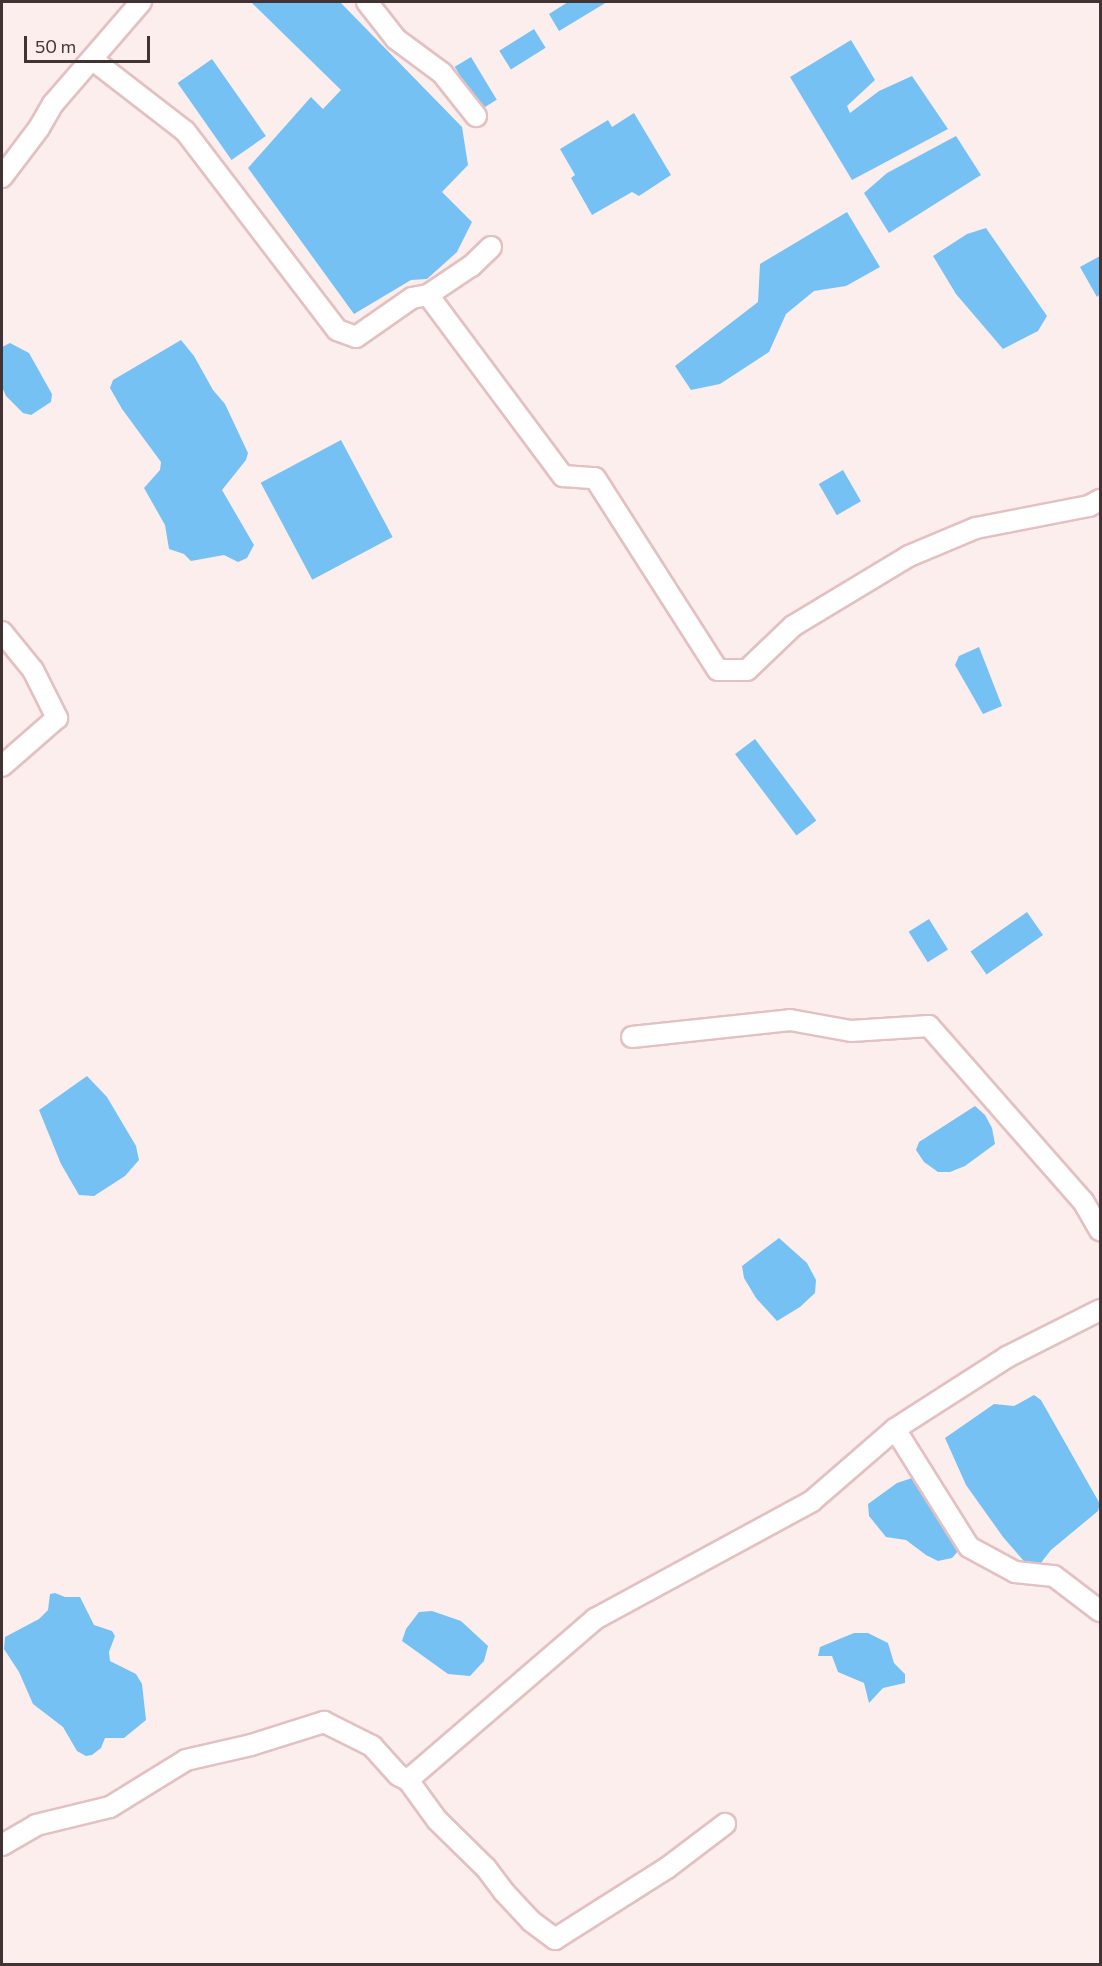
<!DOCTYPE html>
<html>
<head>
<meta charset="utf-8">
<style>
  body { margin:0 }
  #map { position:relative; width:1102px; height:1966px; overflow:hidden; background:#fdeeee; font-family:Commissioner,sans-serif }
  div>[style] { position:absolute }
  .water>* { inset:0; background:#76c1f4; transform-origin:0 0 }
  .roads { filter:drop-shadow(2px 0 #e3c0c1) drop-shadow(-2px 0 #e3c0c1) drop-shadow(0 2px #e3c0c1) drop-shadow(0 -2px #e3c0c1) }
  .street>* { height:20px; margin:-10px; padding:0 10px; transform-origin:10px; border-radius:10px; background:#fff }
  span { translate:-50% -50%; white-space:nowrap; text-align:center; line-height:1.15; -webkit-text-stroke:4.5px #fdeeee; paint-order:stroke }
  .frame { position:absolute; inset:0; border:3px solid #413334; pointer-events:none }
  .scale { position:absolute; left:24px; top:36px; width:126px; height:27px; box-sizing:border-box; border:3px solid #413334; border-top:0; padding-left:8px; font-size:18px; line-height:21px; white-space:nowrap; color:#413334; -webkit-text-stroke:4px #fdeeee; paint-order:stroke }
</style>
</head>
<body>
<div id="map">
  <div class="water">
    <div style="clip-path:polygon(251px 2px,340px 2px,462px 127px,468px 165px,442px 192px,472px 222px,457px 252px,427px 279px,411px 280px,354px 314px,248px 168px,311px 97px,323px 109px,341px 90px)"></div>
    <div style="clip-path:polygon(568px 2px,607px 2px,559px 31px,549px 14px)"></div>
    <div style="left:534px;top:29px;width:22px;height:41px;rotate:58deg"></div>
    <div style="clip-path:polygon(851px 40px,875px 80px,847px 106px,850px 113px,879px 91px,912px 76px,948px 129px,852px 180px,790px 77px)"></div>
    <div style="left:471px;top:57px;width:50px;height:19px;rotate:59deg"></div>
    <div style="left:212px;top:59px;width:94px;height:42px;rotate:55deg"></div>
    <div style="clip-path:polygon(634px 113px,671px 175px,639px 196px,632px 192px,592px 215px,571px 178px,575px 175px,560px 149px,608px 120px,612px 127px)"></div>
    <div style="clip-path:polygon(956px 136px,981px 175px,889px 233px,864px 193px,887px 173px)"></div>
    <div style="clip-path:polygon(847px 212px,880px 267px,846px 286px,814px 291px,786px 314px,769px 352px,720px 384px,691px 390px,675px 366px,758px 302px,760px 264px)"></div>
    <div style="clip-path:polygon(986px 228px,1047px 316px,1038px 331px,1003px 349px,956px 294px,933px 256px,967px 234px)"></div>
    <div style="clip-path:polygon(1100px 256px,1100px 294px,1097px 297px,1080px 267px)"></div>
    <div style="clip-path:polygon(181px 340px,194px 356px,213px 390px,225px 404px,248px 453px,246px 460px,222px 490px,254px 545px,247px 558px,238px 562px,224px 555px,191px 561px,184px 554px,169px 549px,165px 525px,144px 488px,160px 470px,161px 462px,122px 409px,110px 388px,113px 380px)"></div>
    <div style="clip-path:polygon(10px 343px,29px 353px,52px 394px,51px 402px,31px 415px,23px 413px,6px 396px,2px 387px,2px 347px)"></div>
    <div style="left:341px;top:440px;width:110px;height:91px;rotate:62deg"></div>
    <div style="left:843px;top:470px;width:36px;height:28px;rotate:60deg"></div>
    <div style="clip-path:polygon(979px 647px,1002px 706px,983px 714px,955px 665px,959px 656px)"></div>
    <div style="left:755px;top:739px;width:102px;height:25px;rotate:53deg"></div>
    <div style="left:1027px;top:912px;width:28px;height:69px;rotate:55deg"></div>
    <div style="left:929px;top:919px;width:36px;height:24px;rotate:58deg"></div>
    <div style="clip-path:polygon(87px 1076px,107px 1097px,136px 1146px,139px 1160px,125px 1176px,94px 1196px,79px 1195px,61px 1164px,39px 1110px)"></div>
    <div style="clip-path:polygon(975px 1106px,985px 1115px,992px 1128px,995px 1144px,965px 1166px,950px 1172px,938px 1172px,924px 1162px,916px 1150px,919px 1142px)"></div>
    <div style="clip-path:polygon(779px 1238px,807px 1263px,816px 1280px,815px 1293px,800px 1307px,777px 1321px,756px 1298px,744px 1278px,742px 1266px)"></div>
    <div style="clip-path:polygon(1034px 1395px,1041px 1400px,1100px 1504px,1098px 1511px,1051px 1550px,1040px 1564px,1029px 1567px,1003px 1537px,966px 1485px,945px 1438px,994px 1404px,1014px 1406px)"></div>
    <div style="clip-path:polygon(912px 1478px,918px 1482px,960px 1549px,952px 1558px,938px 1561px,926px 1555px,906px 1540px,886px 1537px,869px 1516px,868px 1504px,897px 1483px)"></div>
    <div style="clip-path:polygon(55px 1593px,65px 1597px,80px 1597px,94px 1625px,112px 1631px,115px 1636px,109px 1652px,110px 1661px,136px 1674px,142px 1684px,146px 1720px,124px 1738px,105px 1738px,101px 1748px,92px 1755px,86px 1756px,77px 1751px,63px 1727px,33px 1704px,19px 1672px,4px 1649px,5px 1637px,39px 1619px,48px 1610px,50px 1594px)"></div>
    <div style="clip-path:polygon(432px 1611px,461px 1621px,488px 1646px,484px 1661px,470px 1676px,448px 1674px,402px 1641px,406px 1629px,419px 1612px)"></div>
    <div style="clip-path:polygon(854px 1633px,868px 1633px,888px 1643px,894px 1663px,905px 1674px,905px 1683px,883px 1688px,869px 1703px,864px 1683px,838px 1672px,832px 1656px,818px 1656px,820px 1647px)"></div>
  </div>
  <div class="roads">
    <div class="street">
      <div style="left:367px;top:2px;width:47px;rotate:51.9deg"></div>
      <div style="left:396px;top:39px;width:57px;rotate:36.5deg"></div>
      <div style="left:442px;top:73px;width:55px;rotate:51.7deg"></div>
      <div style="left:93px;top:60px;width:116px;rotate:37.7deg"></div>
      <div style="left:185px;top:131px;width:250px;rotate:52.6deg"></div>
      <div style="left:337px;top:330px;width:20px;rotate:20deg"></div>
      <div style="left:356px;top:337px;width:68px;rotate:-34.9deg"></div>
      <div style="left:412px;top:298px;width:16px;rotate:-11deg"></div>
      <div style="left:2px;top:177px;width:61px;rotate:-52.9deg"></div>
      <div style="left:39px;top:128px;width:28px;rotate:-60deg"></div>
      <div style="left:53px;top:104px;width:135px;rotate:-49.2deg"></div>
      <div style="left:491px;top:247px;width:28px;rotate:136deg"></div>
      <div style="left:471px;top:266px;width:52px;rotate:146deg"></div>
      <div style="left:428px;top:295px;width:226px;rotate:53.3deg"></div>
      <div style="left:563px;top:476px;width:32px;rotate:4deg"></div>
      <div style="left:595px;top:478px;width:228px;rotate:57.4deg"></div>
      <div style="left:718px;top:670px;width:29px"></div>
      <div style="left:747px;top:670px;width:64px;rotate:-43.7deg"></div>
      <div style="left:793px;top:626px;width:135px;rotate:-31.1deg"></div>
      <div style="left:909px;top:556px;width:73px;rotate:-22.7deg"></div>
      <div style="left:976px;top:528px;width:115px;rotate:-11deg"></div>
      <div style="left:1089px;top:506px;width:13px;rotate:-29deg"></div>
      <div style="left:2px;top:632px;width:49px;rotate:50.8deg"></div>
      <div style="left:33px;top:670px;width:54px;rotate:63.4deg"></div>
      <div style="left:57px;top:718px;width:73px;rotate:138.9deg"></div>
      <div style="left:632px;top:1037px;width:159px;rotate:-6.1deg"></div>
      <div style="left:790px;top:1020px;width:62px;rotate:10.2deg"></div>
      <div style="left:851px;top:1031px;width:78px;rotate:-3.7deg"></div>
      <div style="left:929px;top:1026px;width:233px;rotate:48.7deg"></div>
      <div style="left:1083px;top:1201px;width:34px;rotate:60deg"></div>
      <div style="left:895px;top:1429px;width:139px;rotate:57.9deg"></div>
      <div style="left:969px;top:1547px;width:52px;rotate:28.5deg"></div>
      <div style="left:1015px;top:1572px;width:39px;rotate:6deg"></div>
      <div style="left:1054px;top:1576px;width:58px;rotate:37.3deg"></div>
      <div style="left:408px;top:1780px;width:247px;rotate:-40.7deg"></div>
      <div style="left:595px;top:1619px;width:247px;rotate:-28.5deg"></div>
      <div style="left:812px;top:1501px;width:110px;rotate:-40.9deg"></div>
      <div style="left:895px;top:1429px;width:133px;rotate:-32.7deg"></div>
      <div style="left:1007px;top:1357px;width:104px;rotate:-26.8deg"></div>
      <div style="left:2px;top:1845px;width:39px;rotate:-30deg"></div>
      <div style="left:36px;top:1825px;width:76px;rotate:-13.7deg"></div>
      <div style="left:110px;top:1807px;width:89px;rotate:-31.7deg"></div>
      <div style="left:186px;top:1760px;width:67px;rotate:-13deg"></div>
      <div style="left:251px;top:1745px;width:77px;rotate:-17.5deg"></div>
      <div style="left:324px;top:1722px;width:54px;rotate:26.6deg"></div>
      <div style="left:372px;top:1746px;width:39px;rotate:48deg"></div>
      <div style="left:398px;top:1775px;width:11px;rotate:27deg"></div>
      <div style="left:408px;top:1780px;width:49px;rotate:54.1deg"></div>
      <div style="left:437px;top:1820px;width:69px;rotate:44.4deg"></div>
      <div style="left:486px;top:1868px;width:30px;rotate:53deg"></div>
      <div style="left:504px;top:1892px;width:40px;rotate:47deg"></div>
      <div style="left:531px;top:1921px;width:30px;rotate:37deg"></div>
      <div style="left:555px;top:1939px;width:133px;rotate:-32.4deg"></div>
      <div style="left:667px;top:1868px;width:73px;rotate:-37.2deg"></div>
    </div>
  </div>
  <div class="frame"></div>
  <div class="scale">50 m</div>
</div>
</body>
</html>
